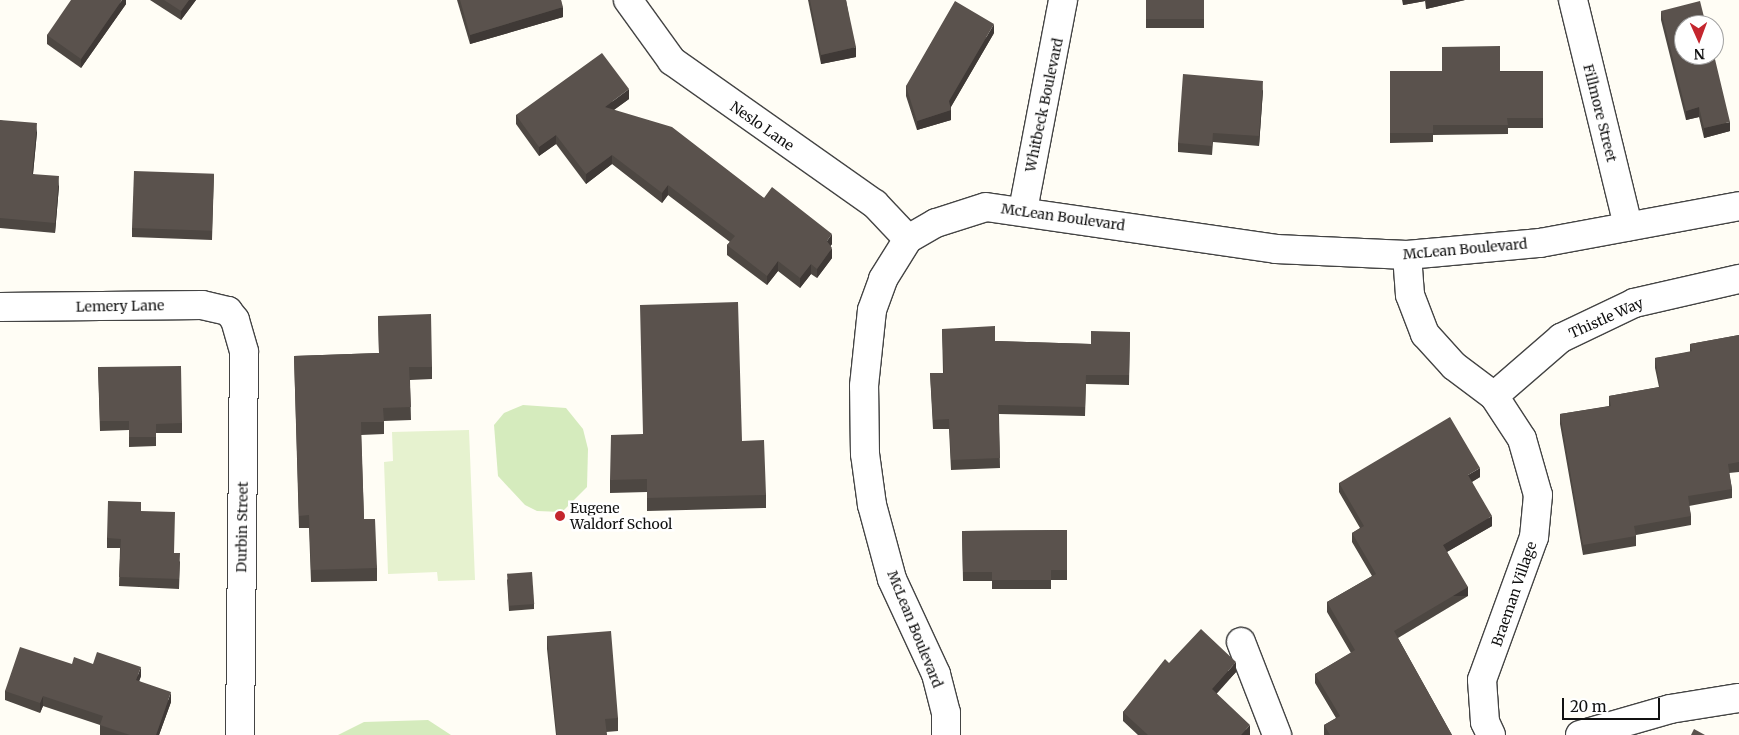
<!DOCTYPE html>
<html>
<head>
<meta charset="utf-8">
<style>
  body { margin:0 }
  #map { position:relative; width:1739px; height:735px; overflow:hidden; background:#fffdf5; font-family:Merriweather,serif }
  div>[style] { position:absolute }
  .green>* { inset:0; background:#d5ebbd }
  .pitch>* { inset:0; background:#e6f2cf }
  .roads { filter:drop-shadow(1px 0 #444) drop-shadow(-1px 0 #444) drop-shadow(0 1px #444) drop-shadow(0 -1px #444) }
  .minor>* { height:28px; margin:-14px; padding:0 14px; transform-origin:14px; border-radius:14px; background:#fff }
  .tertiary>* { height:28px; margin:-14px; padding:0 14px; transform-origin:14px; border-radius:14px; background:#fff }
  .wall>* { inset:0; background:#4d4742; transform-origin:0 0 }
  .shaded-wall>* { inset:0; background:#3f3936; transform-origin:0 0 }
  .building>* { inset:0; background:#5a524d; transform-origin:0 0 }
  .dots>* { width:14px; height:14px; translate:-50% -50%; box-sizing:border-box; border:2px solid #fff; border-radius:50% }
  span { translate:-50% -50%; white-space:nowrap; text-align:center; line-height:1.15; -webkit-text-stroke:5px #fff; paint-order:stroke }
  .street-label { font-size:14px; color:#111 }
  .poi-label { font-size:14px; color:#111 }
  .left { translate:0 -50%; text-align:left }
  .north { position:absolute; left:1674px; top:15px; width:50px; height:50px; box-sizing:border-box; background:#fff; border:1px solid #a0a0a0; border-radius:50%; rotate:178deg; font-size:14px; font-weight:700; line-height:20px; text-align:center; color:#111 }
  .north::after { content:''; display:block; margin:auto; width:18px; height:22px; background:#c4262e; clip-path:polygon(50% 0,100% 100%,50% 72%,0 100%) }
  .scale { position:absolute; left:1562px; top:698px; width:98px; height:22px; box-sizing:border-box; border:2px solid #111; border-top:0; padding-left:6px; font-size:15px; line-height:18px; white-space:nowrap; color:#111; -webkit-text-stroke:4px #fff; paint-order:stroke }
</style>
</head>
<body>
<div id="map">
  <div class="green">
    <div style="clip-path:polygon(523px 405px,566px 408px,583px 429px,588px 449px,587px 487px,562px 512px,537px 511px,525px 505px,498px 476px,494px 425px,504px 413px)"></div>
    <div style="clip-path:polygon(428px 720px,451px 735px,338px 735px,364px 722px)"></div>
  </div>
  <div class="pitch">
    <div style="clip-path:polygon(469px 430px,475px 580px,438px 581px,437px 572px,388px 574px,384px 462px,393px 461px,392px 432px)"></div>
  </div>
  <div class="roads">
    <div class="minor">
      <div style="left:628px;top:0;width:75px;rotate:54.2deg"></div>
      <div style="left:672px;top:61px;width:248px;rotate:35.2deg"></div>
      <div style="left:875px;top:204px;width:48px;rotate:46.7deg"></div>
      <div style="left:1573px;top:0;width:233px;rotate:76.3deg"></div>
      <div style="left:1023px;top:210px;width:214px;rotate:-79.2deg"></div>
      <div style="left:1407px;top:255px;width:40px;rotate:85.7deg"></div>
      <div style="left:1410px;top:295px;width:42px;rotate:69deg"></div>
      <div style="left:1425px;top:334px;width:43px;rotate:47.8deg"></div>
      <div style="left:1454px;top:366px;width:50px;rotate:36.9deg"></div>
      <div style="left:1494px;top:396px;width:51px;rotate:56.9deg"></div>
      <div style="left:1522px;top:439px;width:58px;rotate:74.1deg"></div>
      <div style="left:1538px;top:495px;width:42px;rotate:95.4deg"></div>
      <div style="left:1534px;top:537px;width:152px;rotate:110deg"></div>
      <div style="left:1482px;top:680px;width:42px;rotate:85.9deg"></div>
      <div style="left:1485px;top:722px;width:14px;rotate:65deg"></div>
      <div style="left:0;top:307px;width:202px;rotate:-0.6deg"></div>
      <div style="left:202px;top:305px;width:27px;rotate:13deg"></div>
      <div style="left:228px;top:311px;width:11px;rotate:52deg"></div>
      <div style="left:235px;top:320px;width:33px;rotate:74deg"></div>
      <div style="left:244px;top:352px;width:383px;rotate:90.6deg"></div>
      <div style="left:1494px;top:396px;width:89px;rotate:-40.9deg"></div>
      <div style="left:1561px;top:338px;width:81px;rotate:-25.6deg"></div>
      <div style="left:1634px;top:303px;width:108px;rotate:-12.9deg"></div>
      <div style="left:1241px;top:642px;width:100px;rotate:68.8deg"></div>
      <div style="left:1580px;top:735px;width:94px;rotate:-16.1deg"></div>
      <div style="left:1670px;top:709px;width:70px;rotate:-9.1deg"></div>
    </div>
    <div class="tertiary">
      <div style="left:946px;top:735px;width:22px;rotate:-90deg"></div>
      <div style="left:946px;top:713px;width:40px;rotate:-104.4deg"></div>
      <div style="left:936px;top:674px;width:105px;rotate:-114.9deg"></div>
      <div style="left:892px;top:579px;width:77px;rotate:-105.1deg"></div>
      <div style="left:872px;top:505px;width:51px;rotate:-97.8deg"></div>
      <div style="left:865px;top:454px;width:68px;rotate:-90.8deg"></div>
      <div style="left:864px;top:386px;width:76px;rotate:-84deg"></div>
      <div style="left:872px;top:310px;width:33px;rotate:-70deg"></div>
      <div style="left:883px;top:279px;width:47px;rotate:-58deg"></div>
      <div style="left:908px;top:239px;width:32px;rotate:-30deg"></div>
      <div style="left:936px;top:223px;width:52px;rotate:-17.7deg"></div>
      <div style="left:986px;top:207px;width:293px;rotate:8.2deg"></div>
      <div style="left:1276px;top:249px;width:131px;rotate:2.6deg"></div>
      <div style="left:1407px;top:255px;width:134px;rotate:-5.2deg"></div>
      <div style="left:1540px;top:243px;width:202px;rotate:-10.5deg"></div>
    </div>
  </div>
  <div class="wall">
    <div style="clip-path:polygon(126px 0,126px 4px,81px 68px,47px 44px,47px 35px)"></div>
    <div style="clip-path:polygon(150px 0,196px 0,181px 20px)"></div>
    <div style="clip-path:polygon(457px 0,561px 0,563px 17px,470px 44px)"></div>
    <div style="clip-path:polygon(808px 0,846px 0,856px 57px,821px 64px)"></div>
    <div style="left:1146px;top:0;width:58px;height:28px"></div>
    <div style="clip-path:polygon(1402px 0,1465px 0,1426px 9px,1425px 1px,1403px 5px)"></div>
    <div style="clip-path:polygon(1661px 11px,1730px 131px,1704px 138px,1699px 117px,1686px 120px,1661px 20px)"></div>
    <div style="clip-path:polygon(994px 33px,951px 107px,951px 120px,917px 130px,906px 96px,906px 86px)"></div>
    <div style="clip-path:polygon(1390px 71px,1543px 71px,1543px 128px,1508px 128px,1508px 134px,1433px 135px,1433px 142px,1390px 143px)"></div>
    <div style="clip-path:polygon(1263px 90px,1259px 146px,1213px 142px,1212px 155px,1178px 152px,1178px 143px)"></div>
    <div style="clip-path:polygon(629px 99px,614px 110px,764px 198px,832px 244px,830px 246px,832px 258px,817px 278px,811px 274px,800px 288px,778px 271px,767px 285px,727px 255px,727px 245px,730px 242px,668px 195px,662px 203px,612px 164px,586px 184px,556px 144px,539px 156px,516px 124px,516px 115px)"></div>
    <div style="clip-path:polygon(0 120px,37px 132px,33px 174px,59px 186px,55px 233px,0 228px)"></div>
    <div style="clip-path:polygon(214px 174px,212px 240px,132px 237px,132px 228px)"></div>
    <div style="clip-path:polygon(378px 316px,432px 367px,432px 379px,410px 380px,411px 420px,384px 421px,384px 434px,361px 435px,364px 519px,377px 568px,377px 581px,311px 582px,309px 528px,299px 528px,294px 356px,379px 353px)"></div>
    <div style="clip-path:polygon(942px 329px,995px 341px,1091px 344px,1130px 332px,1129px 385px,1086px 384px,1085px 416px,999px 414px,1000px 468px,951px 470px,949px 429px,933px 429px,930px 373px,943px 373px)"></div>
    <div style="clip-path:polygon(1739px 335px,1739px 472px,1729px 473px,1732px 489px,1732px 498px,1689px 506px,1691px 516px,1691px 525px,1636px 535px,1636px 546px,1583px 555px,1560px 424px,1560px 414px,1609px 406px,1609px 396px,1659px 387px,1655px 368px,1655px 358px,1690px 352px,1690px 344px)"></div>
    <div style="clip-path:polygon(98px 367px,182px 423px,182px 433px,156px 433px,156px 446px,129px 447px,129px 430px,100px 431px)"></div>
    <div style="clip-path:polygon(742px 441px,766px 495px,766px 508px,647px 511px,647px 492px,610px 493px,610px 480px)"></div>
    <div style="clip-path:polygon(1480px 477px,1472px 482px,1492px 526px,1447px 552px,1468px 596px,1398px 638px,1452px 735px,1324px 735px,1324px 725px,1336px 718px,1315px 683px,1315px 674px,1351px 653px,1327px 612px,1327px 602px,1372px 576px,1352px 542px,1352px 533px,1360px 528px,1339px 492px,1339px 483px)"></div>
    <div style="clip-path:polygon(141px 511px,174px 553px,180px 562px,179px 589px,119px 586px,120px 548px,107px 548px,107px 538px)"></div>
    <div style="clip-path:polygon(1067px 530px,1067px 580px,1051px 580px,1051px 589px,992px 589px,992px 581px,963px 581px,962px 531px)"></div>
    <div style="clip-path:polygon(507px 579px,534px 604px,534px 609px,509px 611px)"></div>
    <div style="clip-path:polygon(547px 636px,618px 718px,618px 731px,606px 732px,607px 735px,556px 735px,547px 649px)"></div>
    <div style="clip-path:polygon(1169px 663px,1236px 672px,1216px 693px,1250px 735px,1138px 735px,1123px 721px,1123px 712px)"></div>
    <div style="clip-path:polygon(72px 664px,93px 664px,141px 676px,139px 681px,171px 702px,159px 735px,100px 735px,100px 725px,43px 706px,40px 713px,5px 700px,5px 691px)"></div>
  </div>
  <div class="shaded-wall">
    <div style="clip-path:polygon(122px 0,126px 0,126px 4px,81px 68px,81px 59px)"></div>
    <div style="clip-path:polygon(189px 0,196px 0,181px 20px,181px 11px)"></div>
    <div style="clip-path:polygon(1403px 0,1425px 0,1425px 1px,1403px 5px)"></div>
    <div style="clip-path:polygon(1426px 0,1465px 0,1426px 9px)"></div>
    <div style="clip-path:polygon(563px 7px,563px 17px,470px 44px,470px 35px)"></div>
    <div style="clip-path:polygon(994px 24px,994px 33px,949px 110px,949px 101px)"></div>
    <div style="clip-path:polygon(856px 47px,856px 57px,821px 64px,821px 55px)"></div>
    <div style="clip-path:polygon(1263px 81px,1263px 90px,1259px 146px,1259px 136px)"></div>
    <div style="clip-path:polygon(629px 89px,629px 99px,605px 116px,605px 107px)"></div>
    <div style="clip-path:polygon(1699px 107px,1699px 117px,1686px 120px,1686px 111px)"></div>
    <div style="clip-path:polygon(951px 110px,951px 120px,917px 130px,917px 121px)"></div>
    <div style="clip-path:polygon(1730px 122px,1730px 131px,1704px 138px,1704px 128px)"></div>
    <div style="clip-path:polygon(37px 123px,37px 132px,32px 184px,32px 174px)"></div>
    <div style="clip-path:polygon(556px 135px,556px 144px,539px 156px,539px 147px)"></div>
    <div style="clip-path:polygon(612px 155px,612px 164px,586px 184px,586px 174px)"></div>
    <div style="clip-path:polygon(59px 176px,59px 186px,55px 233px,55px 223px)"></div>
    <div style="clip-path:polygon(668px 185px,668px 195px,662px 203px,662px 193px)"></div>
    <div style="clip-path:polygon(832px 234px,832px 244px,827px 251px,827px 241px)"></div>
    <div style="clip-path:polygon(832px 248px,832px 258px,817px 278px,817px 269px)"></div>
    <div style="clip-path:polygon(778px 261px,778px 271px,767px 285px,767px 276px)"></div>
    <div style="clip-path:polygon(811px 264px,811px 274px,800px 288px,800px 278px)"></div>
    <div style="clip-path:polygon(1480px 468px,1480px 477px,1468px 484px,1468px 475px)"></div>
    <div style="clip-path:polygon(1492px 516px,1492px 526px,1443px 554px,1443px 545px)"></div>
    <div style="left:1468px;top:587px;width:9px;height:86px;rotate:90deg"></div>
    <div style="clip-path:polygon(1236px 662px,1236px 672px,1212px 699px,1212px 689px)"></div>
    <div style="clip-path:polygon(141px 667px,141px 676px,136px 690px,136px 680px)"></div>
    <div style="clip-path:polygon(171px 692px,171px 702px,159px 735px,156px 735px)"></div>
    <div style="clip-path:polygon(43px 696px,43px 706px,40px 713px,40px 703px)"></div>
    <div style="clip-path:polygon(1250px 725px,1250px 735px,1241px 735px)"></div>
  </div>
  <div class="building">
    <div style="clip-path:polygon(71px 0,122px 0,81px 59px,47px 35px)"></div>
    <div style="clip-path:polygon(164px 0,189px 0,181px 11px)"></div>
    <div style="clip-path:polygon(460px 0,561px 0,563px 7px,470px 35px)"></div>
    <div style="clip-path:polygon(810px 0,846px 0,856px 47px,821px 55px)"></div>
    <div style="left:1146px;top:0;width:58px;height:19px"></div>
    <div style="clip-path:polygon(955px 1px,994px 24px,949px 101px,951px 110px,917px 121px,906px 86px)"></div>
    <div style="clip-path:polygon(1700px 1px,1706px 25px,1684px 25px,1684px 55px,1714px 55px,1730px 122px,1704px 128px,1699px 107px,1686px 111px,1661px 11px)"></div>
    <div style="clip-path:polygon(1500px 46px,1500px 72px,1543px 71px,1543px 118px,1507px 118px,1508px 125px,1433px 125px,1433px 133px,1390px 133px,1390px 71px,1442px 71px,1442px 47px)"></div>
    <div style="clip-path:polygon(602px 53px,629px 89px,605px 107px,672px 127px,764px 198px,772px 187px,832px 234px,827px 241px,832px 248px,817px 269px,811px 264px,800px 278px,778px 261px,767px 276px,727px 245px,735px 236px,668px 185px,662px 193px,612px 155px,586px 174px,556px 135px,539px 147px,516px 115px)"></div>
    <div style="clip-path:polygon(1183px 74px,1263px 81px,1259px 136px,1213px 133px,1212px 146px,1178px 143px)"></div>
    <div style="clip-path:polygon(0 120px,37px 123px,32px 174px,59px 176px,55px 223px,0 218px)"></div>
    <div style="left:134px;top:171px;width:80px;height:57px;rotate:2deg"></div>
    <div style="clip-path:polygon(738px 302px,742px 441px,764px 440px,766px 495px,647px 498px,647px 479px,610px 480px,611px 435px,643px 434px,640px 305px)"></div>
    <div style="clip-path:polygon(431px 314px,432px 367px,409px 367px,411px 407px,383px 408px,384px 422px,361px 422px,364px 519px,375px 519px,377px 568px,311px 570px,309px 515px,299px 516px,294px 356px,379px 353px,378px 316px)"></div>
    <div style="clip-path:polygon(995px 326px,995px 341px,1091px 344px,1091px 331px,1130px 332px,1129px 375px,1086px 375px,1085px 407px,998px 405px,1000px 458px,951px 460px,949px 419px,933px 420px,930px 373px,944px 373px,942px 329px)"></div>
    <div style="clip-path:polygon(1739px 335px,1739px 462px,1728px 464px,1732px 489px,1688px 496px,1691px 516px,1634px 526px,1636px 536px,1583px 545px,1560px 414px,1611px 406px,1609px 396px,1660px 387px,1655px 358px,1692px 351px,1690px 344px)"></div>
    <div style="clip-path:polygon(181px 366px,182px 423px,156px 424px,156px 437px,129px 437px,129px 421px,100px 421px,98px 367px)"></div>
    <div style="clip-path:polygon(1450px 417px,1480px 468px,1468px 475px,1492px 516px,1443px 545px,1468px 587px,1394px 631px,1452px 735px,1330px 735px,1324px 725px,1340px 716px,1315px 674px,1355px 650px,1327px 602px,1376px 574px,1352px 533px,1364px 526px,1339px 483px)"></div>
    <div style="clip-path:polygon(108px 501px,141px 502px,141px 511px,175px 512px,174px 553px,180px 553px,179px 579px,119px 577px,121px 539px,107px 538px)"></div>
    <div style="clip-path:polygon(1067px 530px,1067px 570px,1051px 570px,1051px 580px,992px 580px,992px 572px,963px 572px,962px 531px)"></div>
    <div style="left:532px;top:572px;width:32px;height:25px;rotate:86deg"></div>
    <div style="clip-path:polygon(1201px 629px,1236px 662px,1212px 689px,1250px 725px,1241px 735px,1148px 735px,1123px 712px,1165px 659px,1169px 663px)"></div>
    <div style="clip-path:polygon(611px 631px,618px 718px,605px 719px,607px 735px,557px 735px,547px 636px)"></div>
    <div style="clip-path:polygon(20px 647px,72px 664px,74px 657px,93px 664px,97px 652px,141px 667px,136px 680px,171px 692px,156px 735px,130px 735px,100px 725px,103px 716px,43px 696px,40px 703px,5px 691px)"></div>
    <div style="clip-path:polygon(1694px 729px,1705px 735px,1691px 735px)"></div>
  </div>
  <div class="dots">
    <div style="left:560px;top:516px;background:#c4262e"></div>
  </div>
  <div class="street-label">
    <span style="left:1044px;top:105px;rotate:-78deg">Whitbeck Boulevard</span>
    <span style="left:1600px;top:113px;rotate:76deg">Fillmore Street</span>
    <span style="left:762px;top:126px;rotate:35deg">Neslo Lane</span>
    <span style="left:1063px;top:217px;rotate:8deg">McLean Boulevard</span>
    <span style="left:1465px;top:249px;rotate:-5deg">McLean Boulevard</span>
    <span style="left:120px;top:306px;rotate:-1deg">Lemery Lane</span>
    <span style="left:1606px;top:318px;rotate:-24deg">Thistle Way</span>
    <span style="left:242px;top:527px;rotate:-89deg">Durbin Street</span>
    <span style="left:1514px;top:594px;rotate:-71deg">Braeman Village</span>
    <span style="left:915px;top:629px;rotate:68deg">McLean Boulevard</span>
  </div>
  <div class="poi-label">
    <span class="left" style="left:570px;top:516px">Eugene<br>Waldorf School</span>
  </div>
  <div class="north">N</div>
  <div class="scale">20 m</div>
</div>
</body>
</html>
